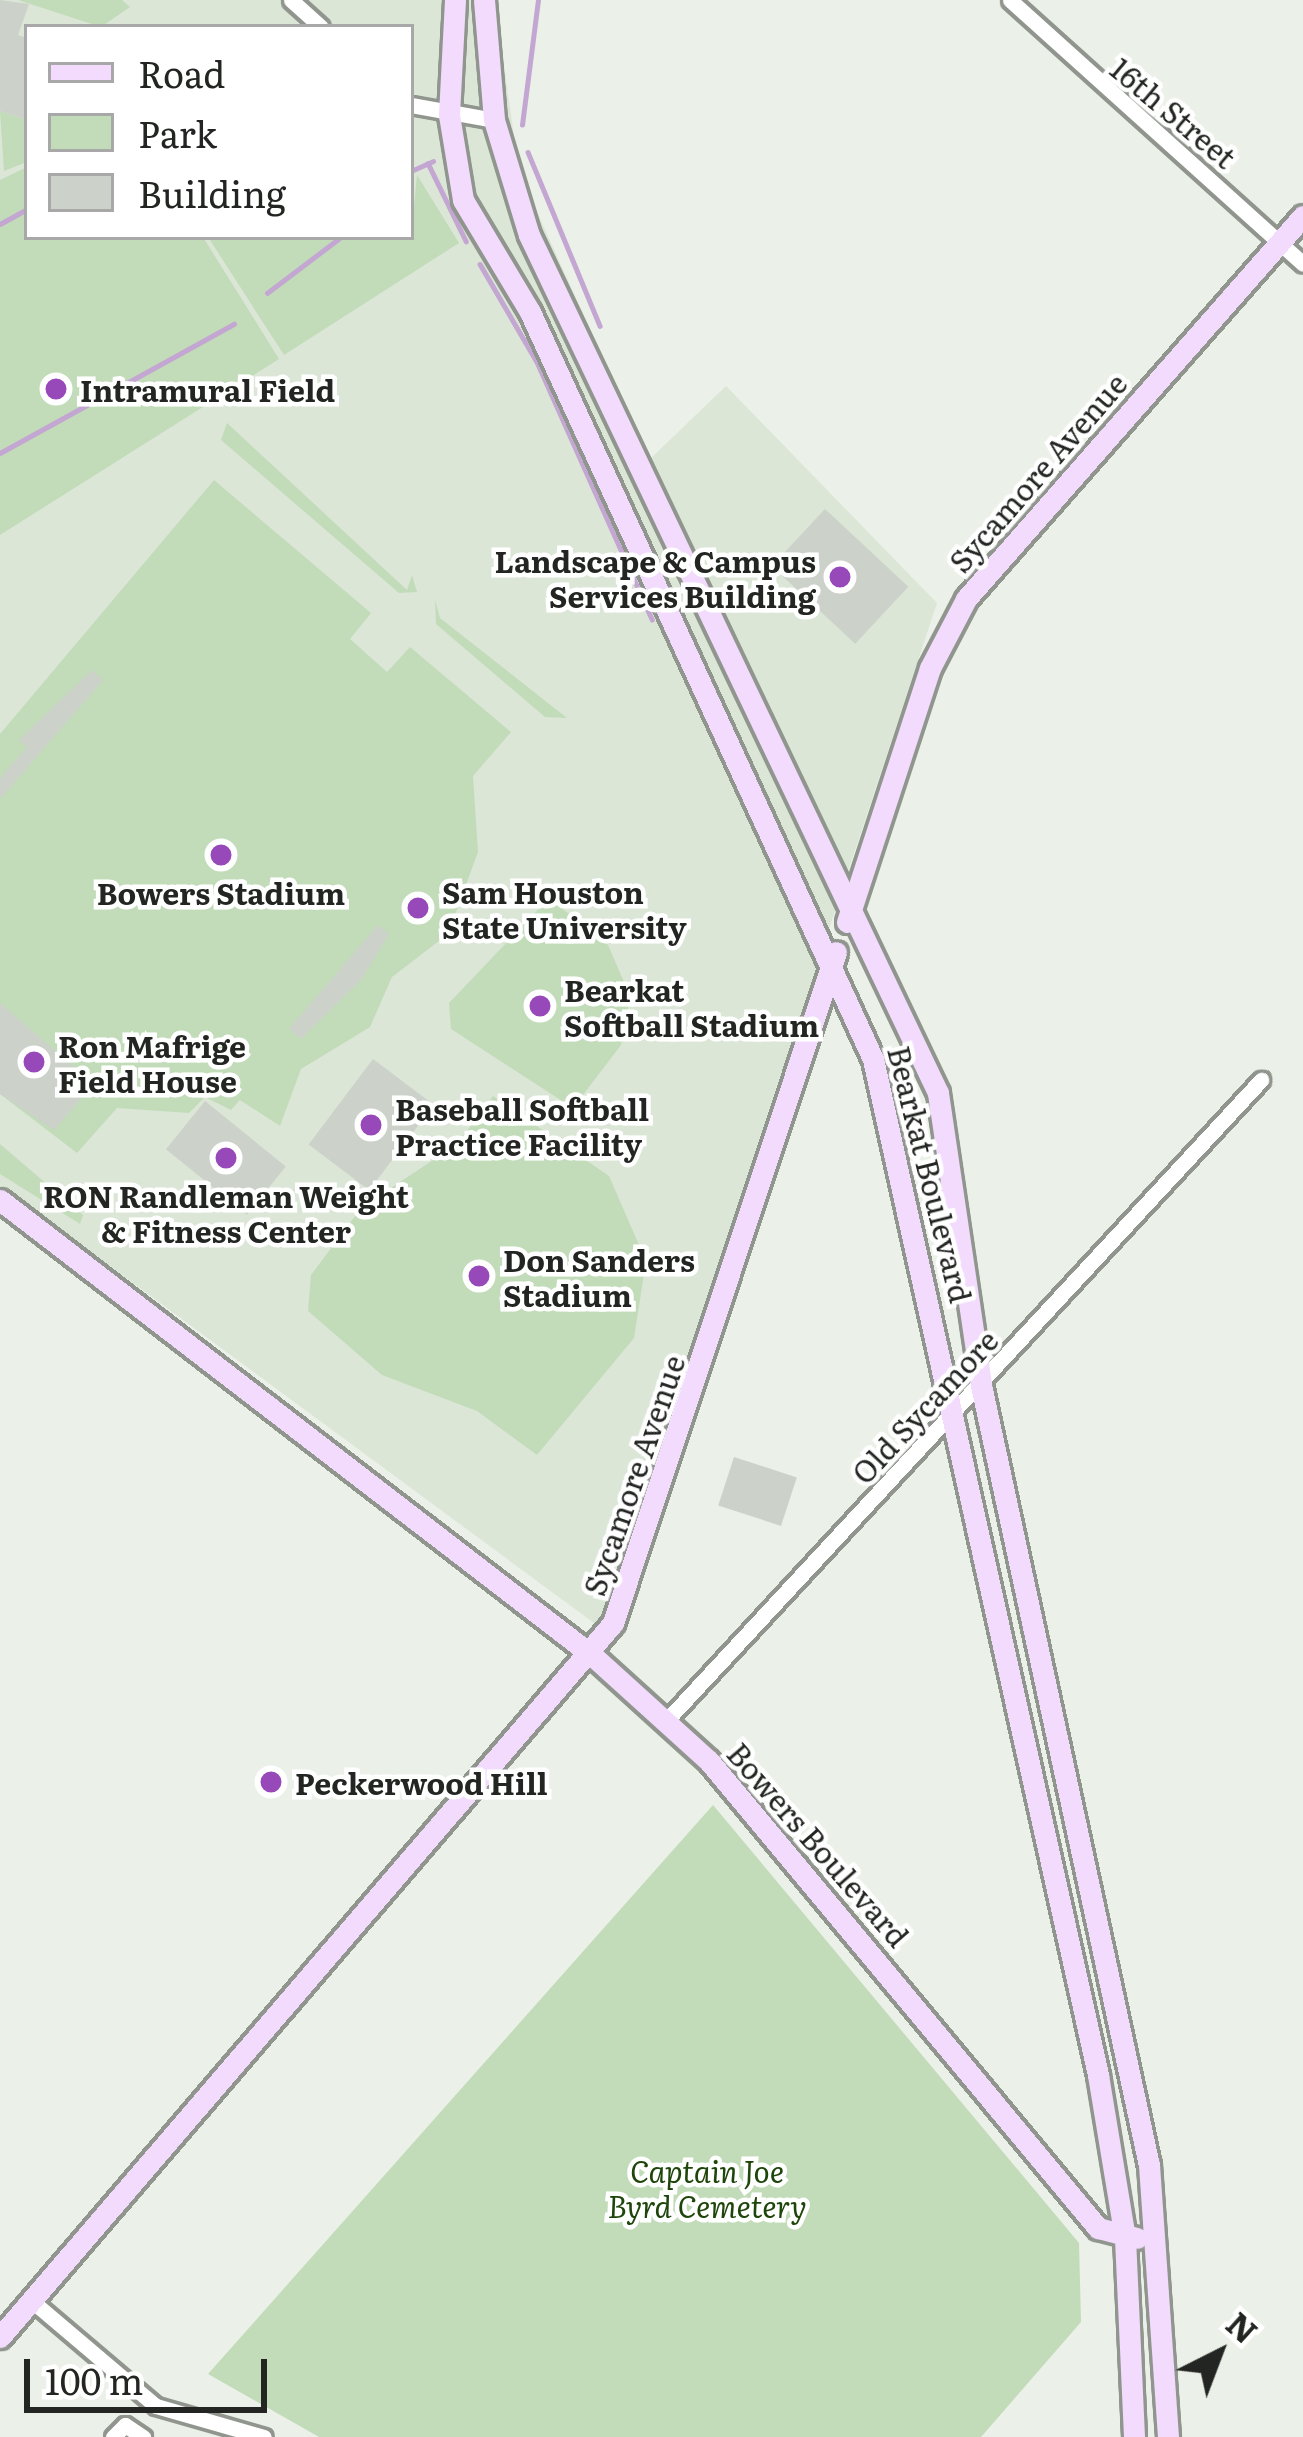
<!DOCTYPE html>
<html>
<head>
<meta charset="utf-8">
<style>
  body { margin:0 }
  #map { position:relative; width:1303px; height:2437px; overflow:hidden; background:#ebf0e8; font-family:Literata,serif }
  div>[style] { position:absolute }
  .built>* { inset:0; background:#dbe6d7 }
  .green>* { inset:0; background:#c2dcb9 }
  .stream>* { height:4.5px; margin:-2.25px; padding:0 2.25px; transform-origin:2.25px; border-radius:2.25px; background:#c3a6d1 }
  .building>* { inset:0; background:#ccd1ca; transform-origin:0 0 }
  .roads { filter:drop-shadow(3px 0 #90958e) drop-shadow(-3px 0 #90958e) drop-shadow(0 3px #90958e) drop-shadow(0 -3px #90958e) }
  .street>* { height:15px; margin:-7.5px; padding:0 7.5px; transform-origin:7.5px; border-radius:7.5px; background:#fff }
  .secondary>* { height:21px; margin:-10.5px; padding:0 10.5px; transform-origin:10.5px; border-radius:10.5px; background:#f2dbfd }
  .dots>* { width:33px; height:33px; translate:-50% -50%; box-sizing:border-box; border:6px solid #fff; border-radius:50% }
  span { translate:-50% -50%; white-space:nowrap; text-align:center; line-height:1.15; -webkit-text-stroke:9px #fff; paint-order:stroke }
  .street-label { font-size:30px; color:#222522 }
  .poi-label { font-size:30px; color:#222522; font-weight:700 }
  .left { translate:0 -50%; text-align:left }
  .right { translate:-100% -50%; text-align:right }
  .park-label { font-size:30px; color:#1f460a; font-style:italic }
  .legend { position:absolute; left:24px; top:24px; width:390px; height:216px; box-sizing:border-box; background:#fff; border:3px solid #a7a8a7; margin:0; padding:15px 21px; list-style:none; font-size:36px; color:#222522 }
  .legend li { display:flex; align-items:center; gap:24px; height:60px }
  .legend b { width:60px; border:3px solid #a7a8a7 }
  .north { position:absolute; left:1159px; top:2293px; width:120px; height:120px; -webkit-text-stroke:9px #fff; paint-order:stroke; rotate:42deg; font-size:33px; font-weight:700; line-height:48px; text-align:center; color:#222522 }
  .north::after { content:''; display:block; margin:auto; width:42px; height:54px; background:#222522; clip-path:polygon(50% 0,100% 100%,50% 72%,0 100%) }
  .scale { position:absolute; left:24px; top:2359px; width:243px; height:54px; box-sizing:border-box; border:6px solid #222522; border-top:0; padding-left:15px; font-size:36px; line-height:42px; white-space:nowrap; color:#222522; -webkit-text-stroke:9px #fff; paint-order:stroke }
</style>
</head>
<body>
<div id="map">
  <div class="built">
    <div style="clip-path:polygon(evenodd,0 0,495px 0,519px 172px,649px 460px,726px 386px,937px 603px,598px 1626px,0 1185px,0 0,27px 27px,411px 27px,411px 237px,27px 237px,27px 27px)"></div>
  </div>
  <div class="green">
    <div style="clip-path:polygon(18px 0,122px 0,130px 7px,101px 27px)"></div>
    <div style="clip-path:polygon(0 111px,27px 120px,27px 162px,4px 171px)"></div>
    <div style="clip-path:polygon(27px 167px,27px 237px,203px 237px,279px 359px,0 535px,0 180px)"></div>
    <div style="clip-path:polygon(417px 175px,459px 243px,284px 355px,208px 237px,411px 237px)"></div>
    <div style="clip-path:polygon(227px 423px,407px 590px,412px 575px,417px 592px,399px 593px,221px 440px)"></div>
    <div style="clip-path:polygon(214px 480px,371px 613px,350px 639px,387px 672px,410px 647px,511px 732px,473px 776px,478px 852px,448px 934px,392px 977px,370px 1027px,301px 1069px,280px 1126px,240px 1100px,231px 1110px,205px 1097px,189px 1113px,117px 1108px,77px 1153px,0 1094px,0 734px)"></div>
    <div style="clip-path:polygon(435px 600px,440px 618px,567px 718px,545px 717px,436px 624px)"></div>
    <div style="clip-path:polygon(549px 898px,608px 945px,630px 996px,621px 1045px,573px 1108px,451px 1029px,449px 1003px)"></div>
    <div style="clip-path:polygon(493px 1096px,609px 1176px,646px 1261px,634px 1338px,537px 1455px,477px 1411px,382px 1375px,308px 1311px,311px 1275px,361px 1208px,457px 1144px)"></div>
    <div style="clip-path:polygon(0 1144px,83px 1215px,80px 1224px,0 1174px)"></div>
    <div style="clip-path:polygon(713px 1805px,1079px 2243px,1081px 2322px,981px 2437px,319px 2437px,208px 2374px)"></div>
  </div>
  <div class="stream">
    <div style="left:522px;top:125px;width:126px;rotate:-82.7deg"></div>
    <div style="left:528px;top:152px;width:188px;rotate:67.5deg"></div>
    <div style="left:428px;top:163px;width:87px;rotate:64deg"></div>
    <div style="left:411px;top:171px;width:24px;rotate:-24deg"></div>
    <div style="left:0;top:224px;width:31px;rotate:-29deg"></div>
    <div style="left:480px;top:264px;width:113px;rotate:59.8deg"></div>
    <div style="left:537px;top:362px;width:282px;rotate:65.9deg"></div>
    <div style="left:267px;top:293px;width:93px;rotate:-37.1deg"></div>
    <div style="left:0;top:453px;width:267px;rotate:-28.9deg"></div>
  </div>
  <div class="building">
    <div style="clip-path:polygon(0 0,29px 4px,18px 35px,27px 38px,24px 119px,0 111px)"></div>
    <div style="left:825px;top:509px;width:114px;height:78px;rotate:43deg"></div>
    <div style="clip-path:polygon(92px 670px,103px 680px,0 799px,0 778px,27px 747px,19px 740px)"></div>
    <div style="clip-path:polygon(378px 925px,389px 934px,361px 980px,301px 1039px,289px 1029px)"></div>
    <div style="clip-path:polygon(0 1003px,82px 1074px,69px 1088px,81px 1099px,54px 1130px,0 1094px)"></div>
    <div style="left:373px;top:1059px;width:76px;height:107px;rotate:37deg"></div>
    <div style="left:205px;top:1101px;width:104px;height:62px;rotate:39deg"></div>
    <div style="left:734px;top:1457px;width:66px;height:51px;rotate:18deg"></div>
  </div>
  <div class="roads">
    <div class="street">
      <div style="left:291px;top:0;width:40px;rotate:42deg"></div>
      <div style="left:1010px;top:0;width:394px;rotate:42deg"></div>
      <div style="left:411px;top:105px;width:84px;rotate:10.2deg"></div>
      <div style="left:666px;top:1721px;width:875px;rotate:-47.13deg"></div>
      <div style="left:32px;top:2301px;width:162px;rotate:40.3deg"></div>
      <div style="left:156px;top:2406px;width:112px;rotate:16deg"></div>
      <div style="left:113px;top:2437px;width:17px;rotate:-45deg"></div>
      <div style="left:125px;top:2425px;width:22px;rotate:34deg"></div>
    </div>
    <div class="secondary">
      <div style="left:455px;top:0;width:115px;rotate:93deg"></div>
      <div style="left:449px;top:115px;width:86px;rotate:80.6deg"></div>
      <div style="left:463px;top:200px;width:131px;rotate:59.1deg"></div>
      <div style="left:530px;top:312px;width:822px;rotate:65.34deg"></div>
      <div style="left:873px;top:1059px;width:1041px;rotate:77.51deg"></div>
      <div style="left:1098px;top:2075px;width:165px;rotate:80.6deg"></div>
      <div style="left:1125px;top:2238px;width:199px;rotate:87.4deg"></div>
      <div style="left:484px;top:0;width:120px;rotate:85.2deg"></div>
      <div style="left:494px;top:120px;width:120px;rotate:73.1deg"></div>
      <div style="left:529px;top:235px;width:950px;rotate:64.51deg"></div>
      <div style="left:938px;top:1093px;width:295px;rotate:81.6deg"></div>
      <div style="left:981px;top:1385px;width:798px;rotate:77.85deg"></div>
      <div style="left:1149px;top:2165px;width:273px;rotate:86deg"></div>
      <div style="left:847px;top:922px;width:267px;rotate:-71.9deg"></div>
      <div style="left:930px;top:668px;width:78px;rotate:-62.4deg"></div>
      <div style="left:966px;top:599px;width:510px;rotate:-48.66deg"></div>
      <div style="left:0;top:1200px;width:748px;rotate:37.56deg"></div>
      <div style="left:593px;top:1656px;width:156px;rotate:42.2deg"></div>
      <div style="left:709px;top:1761px;width:608px;rotate:50.21deg"></div>
      <div style="left:1098px;top:2228px;width:40px;rotate:14.4deg"></div>
      <div style="left:0;top:2337px;width:941px;rotate:-49.35deg"></div>
      <div style="left:613px;top:1623px;width:707px;rotate:-71.62deg"></div>
    </div>
  </div>
  <div class="dots">
    <div style="left:56px;top:389px;background:#9749ba"></div>
    <div style="left:840px;top:577px;background:#9749ba"></div>
    <div style="left:221px;top:855px;background:#9749ba"></div>
    <div style="left:418px;top:908px;background:#9749ba"></div>
    <div style="left:540px;top:1006px;background:#9749ba"></div>
    <div style="left:34px;top:1062px;background:#9749ba"></div>
    <div style="left:371px;top:1125px;background:#9749ba"></div>
    <div style="left:226px;top:1158px;background:#9749ba"></div>
    <div style="left:479px;top:1276px;background:#9749ba"></div>
    <div style="left:271px;top:1782px;background:#9749ba"></div>
  </div>
  <div class="street-label">
    <span style="left:1174px;top:112px;rotate:40deg">16th Street</span>
    <span style="left:1037px;top:472px;rotate:-49deg">Sycamore Avenue</span>
    <span style="left:931px;top:1174px;rotate:76deg">Bearkat Boulevard</span>
    <span style="left:924px;top:1406px;rotate:-47deg">Old Sycamore</span>
    <span style="left:633px;top:1475px;rotate:-71deg">Sycamore Avenue</span>
    <span style="left:819px;top:1844px;rotate:49deg">Bowers Boulevard</span>
  </div>
  <div class="poi-label">
    <span class="left" style="left:80px;top:389px">Intramural Field</span>
    <span class="right" style="left:816px;top:577px">Landscape &amp; Campus<br>Services Building</span>
    <span class="left" style="left:442px;top:908px">Sam Houston<br>State University</span>
    <span style="left:221px;top:892px">Bowers Stadium</span>
    <span class="left" style="left:564px;top:1006px">Bearkat<br>Softball Stadium</span>
    <span class="left" style="left:58px;top:1062px">Ron Mafrige<br>Field House</span>
    <span class="left" style="left:395px;top:1125px">Baseball Softball<br>Practice Facility</span>
    <span style="left:226px;top:1212px">RON Randleman Weight<br>&amp; Fitness Center</span>
    <span class="left" style="left:503px;top:1276px">Don Sanders<br>Stadium</span>
    <span class="left" style="left:295px;top:1782px">Peckerwood Hill</span>
  </div>
  <div class="park-label">
    <span style="left:707px;top:2187px">Captain Joe<br>Byrd Cemetery</span>
  </div>
  <ul class="legend">
  <li><b style="height:15px;background:#f2dbfd"></b>Road</li>
  <li><b style="height:33px;background:#c2dcb9"></b>Park</li>
  <li><b style="height:33px;background:#ccd1ca"></b>Building</li>
  </ul>
  <div class="north">N</div>
  <div class="scale">100 m</div>
</div>
</body>
</html>
